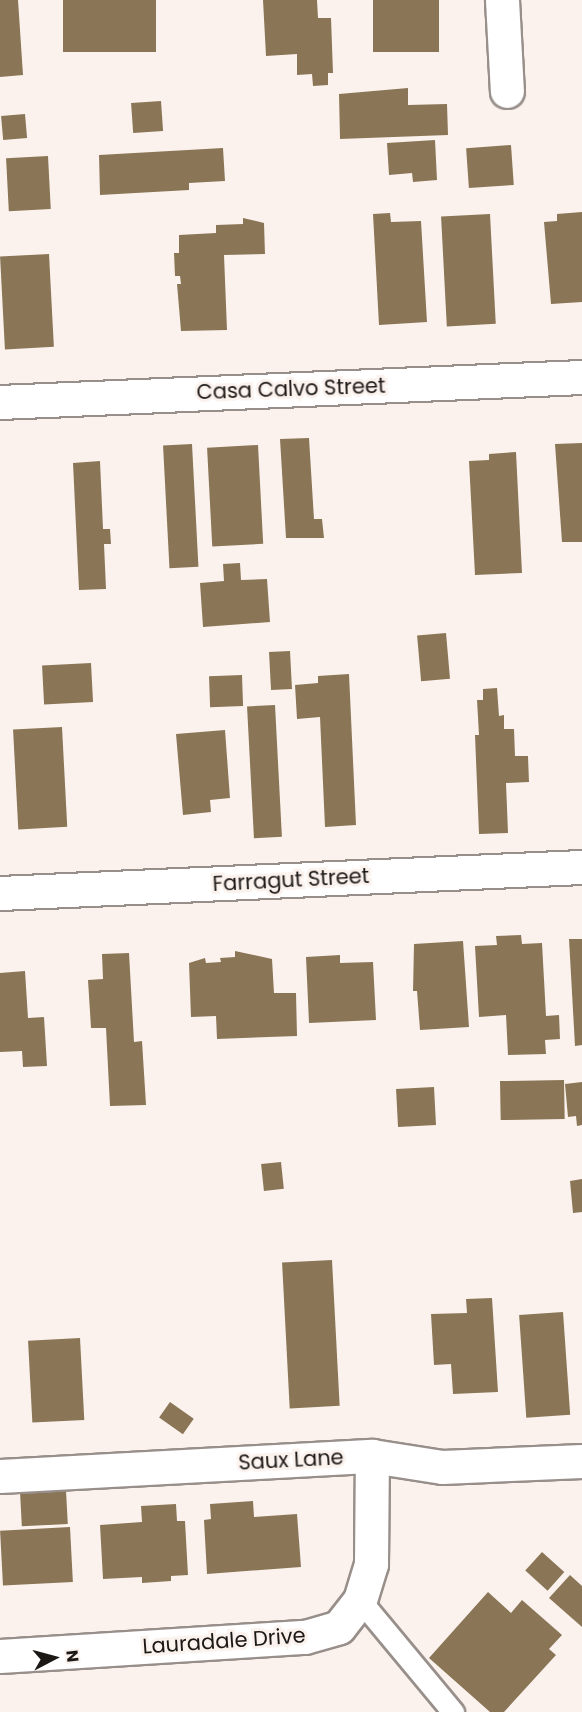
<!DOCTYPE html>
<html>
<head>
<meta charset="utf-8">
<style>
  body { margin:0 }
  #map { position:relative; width:582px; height:1712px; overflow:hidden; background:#fbf2ed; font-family:Poppins,sans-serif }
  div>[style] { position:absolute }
  .building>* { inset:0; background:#8a7656; transform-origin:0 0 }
  .roads { filter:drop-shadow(2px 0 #988f8b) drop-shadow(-2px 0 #988f8b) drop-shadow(0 2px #988f8b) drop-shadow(0 -2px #988f8b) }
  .service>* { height:21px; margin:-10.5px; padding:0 10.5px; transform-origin:10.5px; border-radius:10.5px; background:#fff }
  .minor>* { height:33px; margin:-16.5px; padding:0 16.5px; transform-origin:16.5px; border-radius:16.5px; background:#fff }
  span { translate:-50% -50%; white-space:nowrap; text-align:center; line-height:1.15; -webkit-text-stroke:6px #fbf2ed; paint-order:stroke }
  .street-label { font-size:21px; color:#1b1816 }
  .north { position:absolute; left:24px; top:1628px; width:60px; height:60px; -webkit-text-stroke:4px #fbf2ed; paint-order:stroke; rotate:84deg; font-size:16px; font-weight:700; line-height:24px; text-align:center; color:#1b1816 }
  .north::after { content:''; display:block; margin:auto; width:21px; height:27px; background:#1b1816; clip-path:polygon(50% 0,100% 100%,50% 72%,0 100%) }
</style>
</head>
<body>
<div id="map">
  <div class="building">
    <div style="clip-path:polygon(0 0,18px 0,23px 75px,0 77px)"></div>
    <div style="left:63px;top:0;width:93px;height:52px"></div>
    <div style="clip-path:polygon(263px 0,317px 0,318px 18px,331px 18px,333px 73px,328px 73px,328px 85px,313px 86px,312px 74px,297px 75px,297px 54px,266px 56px)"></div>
    <div style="left:373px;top:0;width:66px;height:52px"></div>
    <div style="clip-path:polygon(408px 88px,408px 105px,447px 104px,448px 135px,340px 139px,339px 94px)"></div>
    <div style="left:161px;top:101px;width:30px;height:30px;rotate:86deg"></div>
    <div style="left:25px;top:114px;width:24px;height:24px;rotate:85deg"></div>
    <div style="clip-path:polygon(435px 140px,437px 180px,413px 182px,412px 173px,389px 175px,387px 143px)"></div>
    <div style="left:511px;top:145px;width:40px;height:45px;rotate:86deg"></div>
    <div style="clip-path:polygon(223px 148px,225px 181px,189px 183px,189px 190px,100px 195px,99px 155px)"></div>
    <div style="left:48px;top:156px;width:53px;height:42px;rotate:87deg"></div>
    <div style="clip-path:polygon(582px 212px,582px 302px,551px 304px,544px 222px,557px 221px,557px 214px)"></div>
    <div style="clip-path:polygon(390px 213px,391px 222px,421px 221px,427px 322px,379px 325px,373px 214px)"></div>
    <div style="left:490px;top:214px;width:110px;height:49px;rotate:87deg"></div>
    <div style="clip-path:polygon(243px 218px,264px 223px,265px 254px,224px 255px,227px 330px,181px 331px,177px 284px,181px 284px,180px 276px,175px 276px,174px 253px,179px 253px,179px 235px,216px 233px,216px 225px,243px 224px)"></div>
    <div style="left:49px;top:254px;width:93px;height:49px;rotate:87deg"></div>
    <div style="clip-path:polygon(309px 438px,314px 519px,322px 519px,324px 538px,286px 538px,280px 439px)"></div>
    <div style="clip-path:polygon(582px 443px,582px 542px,562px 542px,555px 444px)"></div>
    <div style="left:192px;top:444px;width:123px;height:29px;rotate:87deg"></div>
    <div style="left:258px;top:445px;width:99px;height:51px;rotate:87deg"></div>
    <div style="clip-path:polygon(516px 452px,522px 573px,475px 575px,469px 461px,489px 460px,489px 454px)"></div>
    <div style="clip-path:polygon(100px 461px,103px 529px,110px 529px,111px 544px,104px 544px,106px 589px,79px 590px,73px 463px)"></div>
    <div style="clip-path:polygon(240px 563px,241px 580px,267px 579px,270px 622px,203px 627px,200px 583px,224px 581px,223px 564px)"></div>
    <div style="left:446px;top:633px;width:46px;height:29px;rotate:85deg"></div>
    <div style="left:290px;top:651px;width:38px;height:21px;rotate:87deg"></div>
    <div style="left:91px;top:663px;width:39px;height:49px;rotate:87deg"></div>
    <div style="clip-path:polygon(349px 674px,356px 825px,325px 827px,320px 717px,297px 719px,295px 685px,318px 683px,318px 676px)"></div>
    <div style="left:242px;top:675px;width:31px;height:33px;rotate:88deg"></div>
    <div style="clip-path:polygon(497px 688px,499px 716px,504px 715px,504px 729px,514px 729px,515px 756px,528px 756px,529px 782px,506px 783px,508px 833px,479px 834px,475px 735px,479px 735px,477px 700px,483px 700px,483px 689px)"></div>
    <div style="left:275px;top:705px;width:132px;height:28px;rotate:87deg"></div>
    <div style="left:62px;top:727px;width:100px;height:49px;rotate:87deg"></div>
    <div style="clip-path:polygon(225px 730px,230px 798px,210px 800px,211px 812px,183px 815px,176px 734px)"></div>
    <div style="clip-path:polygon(521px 935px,522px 944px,542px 943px,546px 1016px,559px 1015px,560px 1039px,545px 1040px,546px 1054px,508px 1055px,506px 1015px,479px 1017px,475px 946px,497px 945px,496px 936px)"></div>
    <div style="clip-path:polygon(569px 939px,582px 939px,582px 1045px,575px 1046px)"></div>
    <div style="clip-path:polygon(463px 941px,469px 1027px,420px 1030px,417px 991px,413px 991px,414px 944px)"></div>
    <div style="clip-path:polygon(235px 951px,272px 959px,274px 993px,296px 993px,297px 1036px,217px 1039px,216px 1016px,191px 1017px,189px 963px,205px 958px,206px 963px,221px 962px,220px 958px,235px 957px)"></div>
    <div style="clip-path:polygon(129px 953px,134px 1042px,142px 1041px,146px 1105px,110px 1106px,106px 1028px,91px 1028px,88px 980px,103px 979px,102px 954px)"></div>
    <div style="clip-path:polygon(340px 955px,340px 963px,373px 962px,376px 1020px,309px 1023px,306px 957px)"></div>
    <div style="clip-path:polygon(25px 971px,28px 1018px,44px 1017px,47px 1066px,23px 1067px,22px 1051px,0 1052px,0 973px)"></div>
    <div style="left:564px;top:1080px;width:39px;height:64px;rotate:89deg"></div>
    <div style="clip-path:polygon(582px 1082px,582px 1125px,577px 1126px,576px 1116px,568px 1117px,565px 1084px)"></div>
    <div style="left:434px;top:1087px;width:38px;height:38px;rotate:87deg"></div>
    <div style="left:281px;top:1162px;width:27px;height:20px;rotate:84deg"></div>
    <div style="clip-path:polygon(582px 1179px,582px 1212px,573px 1213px,570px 1181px)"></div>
    <div style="left:332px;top:1260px;width:146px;height:50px;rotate:87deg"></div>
    <div style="clip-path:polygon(492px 1298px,498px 1392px,453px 1394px,451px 1364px,434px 1365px,431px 1314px,467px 1313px,466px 1299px)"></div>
    <div style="left:563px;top:1312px;width:103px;height:44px;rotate:86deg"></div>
    <div style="left:80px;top:1338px;width:82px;height:52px;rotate:87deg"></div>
    <div style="left:170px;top:1402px;width:29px;height:19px;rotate:35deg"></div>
    <div style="left:66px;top:1490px;width:34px;height:46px;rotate:87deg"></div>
    <div style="clip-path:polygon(253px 1501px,254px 1517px,297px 1514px,301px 1567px,207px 1574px,204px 1520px,211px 1519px,210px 1504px)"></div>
    <div style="clip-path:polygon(176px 1504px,177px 1521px,185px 1521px,188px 1575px,171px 1576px,171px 1581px,142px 1583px,142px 1577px,103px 1579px,100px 1525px,142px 1522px,141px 1506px)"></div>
    <div style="left:70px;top:1527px;width:55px;height:70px;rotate:87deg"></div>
    <div style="left:542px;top:1552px;width:30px;height:25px;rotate:42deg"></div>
    <div style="clip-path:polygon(570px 1575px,582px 1586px,582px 1627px,549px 1598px)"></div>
    <div style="clip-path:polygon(488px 1592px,511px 1613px,522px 1600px,562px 1635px,549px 1649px,556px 1655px,504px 1712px,490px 1712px,429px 1658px)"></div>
  </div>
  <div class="roads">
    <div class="service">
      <div style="left:360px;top:1600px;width:146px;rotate:50.3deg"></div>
    </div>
    <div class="minor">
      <div style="left:502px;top:0;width:91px;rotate:86.9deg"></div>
      <div style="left:0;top:402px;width:583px;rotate:-2.46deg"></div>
      <div style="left:0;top:893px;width:583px;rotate:-2.56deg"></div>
      <div style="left:0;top:1476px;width:373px;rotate:-3.1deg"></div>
      <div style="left:372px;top:1456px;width:71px;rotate:8.9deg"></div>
      <div style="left:442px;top:1467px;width:140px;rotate:-2.5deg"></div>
      <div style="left:0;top:1656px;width:306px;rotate:-3.6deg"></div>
      <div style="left:305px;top:1637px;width:35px;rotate:-16deg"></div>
      <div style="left:339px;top:1627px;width:34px;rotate:-52deg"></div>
      <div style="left:360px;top:1600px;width:38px;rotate:-73deg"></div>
      <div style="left:371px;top:1564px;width:108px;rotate:-89.5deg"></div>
    </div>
  </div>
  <div class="street-label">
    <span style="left:291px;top:389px;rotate:-2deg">Casa Calvo Street</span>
    <span style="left:291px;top:880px;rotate:-3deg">Farragut Street</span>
    <span style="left:291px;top:1460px;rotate:-3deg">Saux Lane</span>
    <span style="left:224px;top:1641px;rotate:-4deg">Lauradale Drive</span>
  </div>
  <div class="north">N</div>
</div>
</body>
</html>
